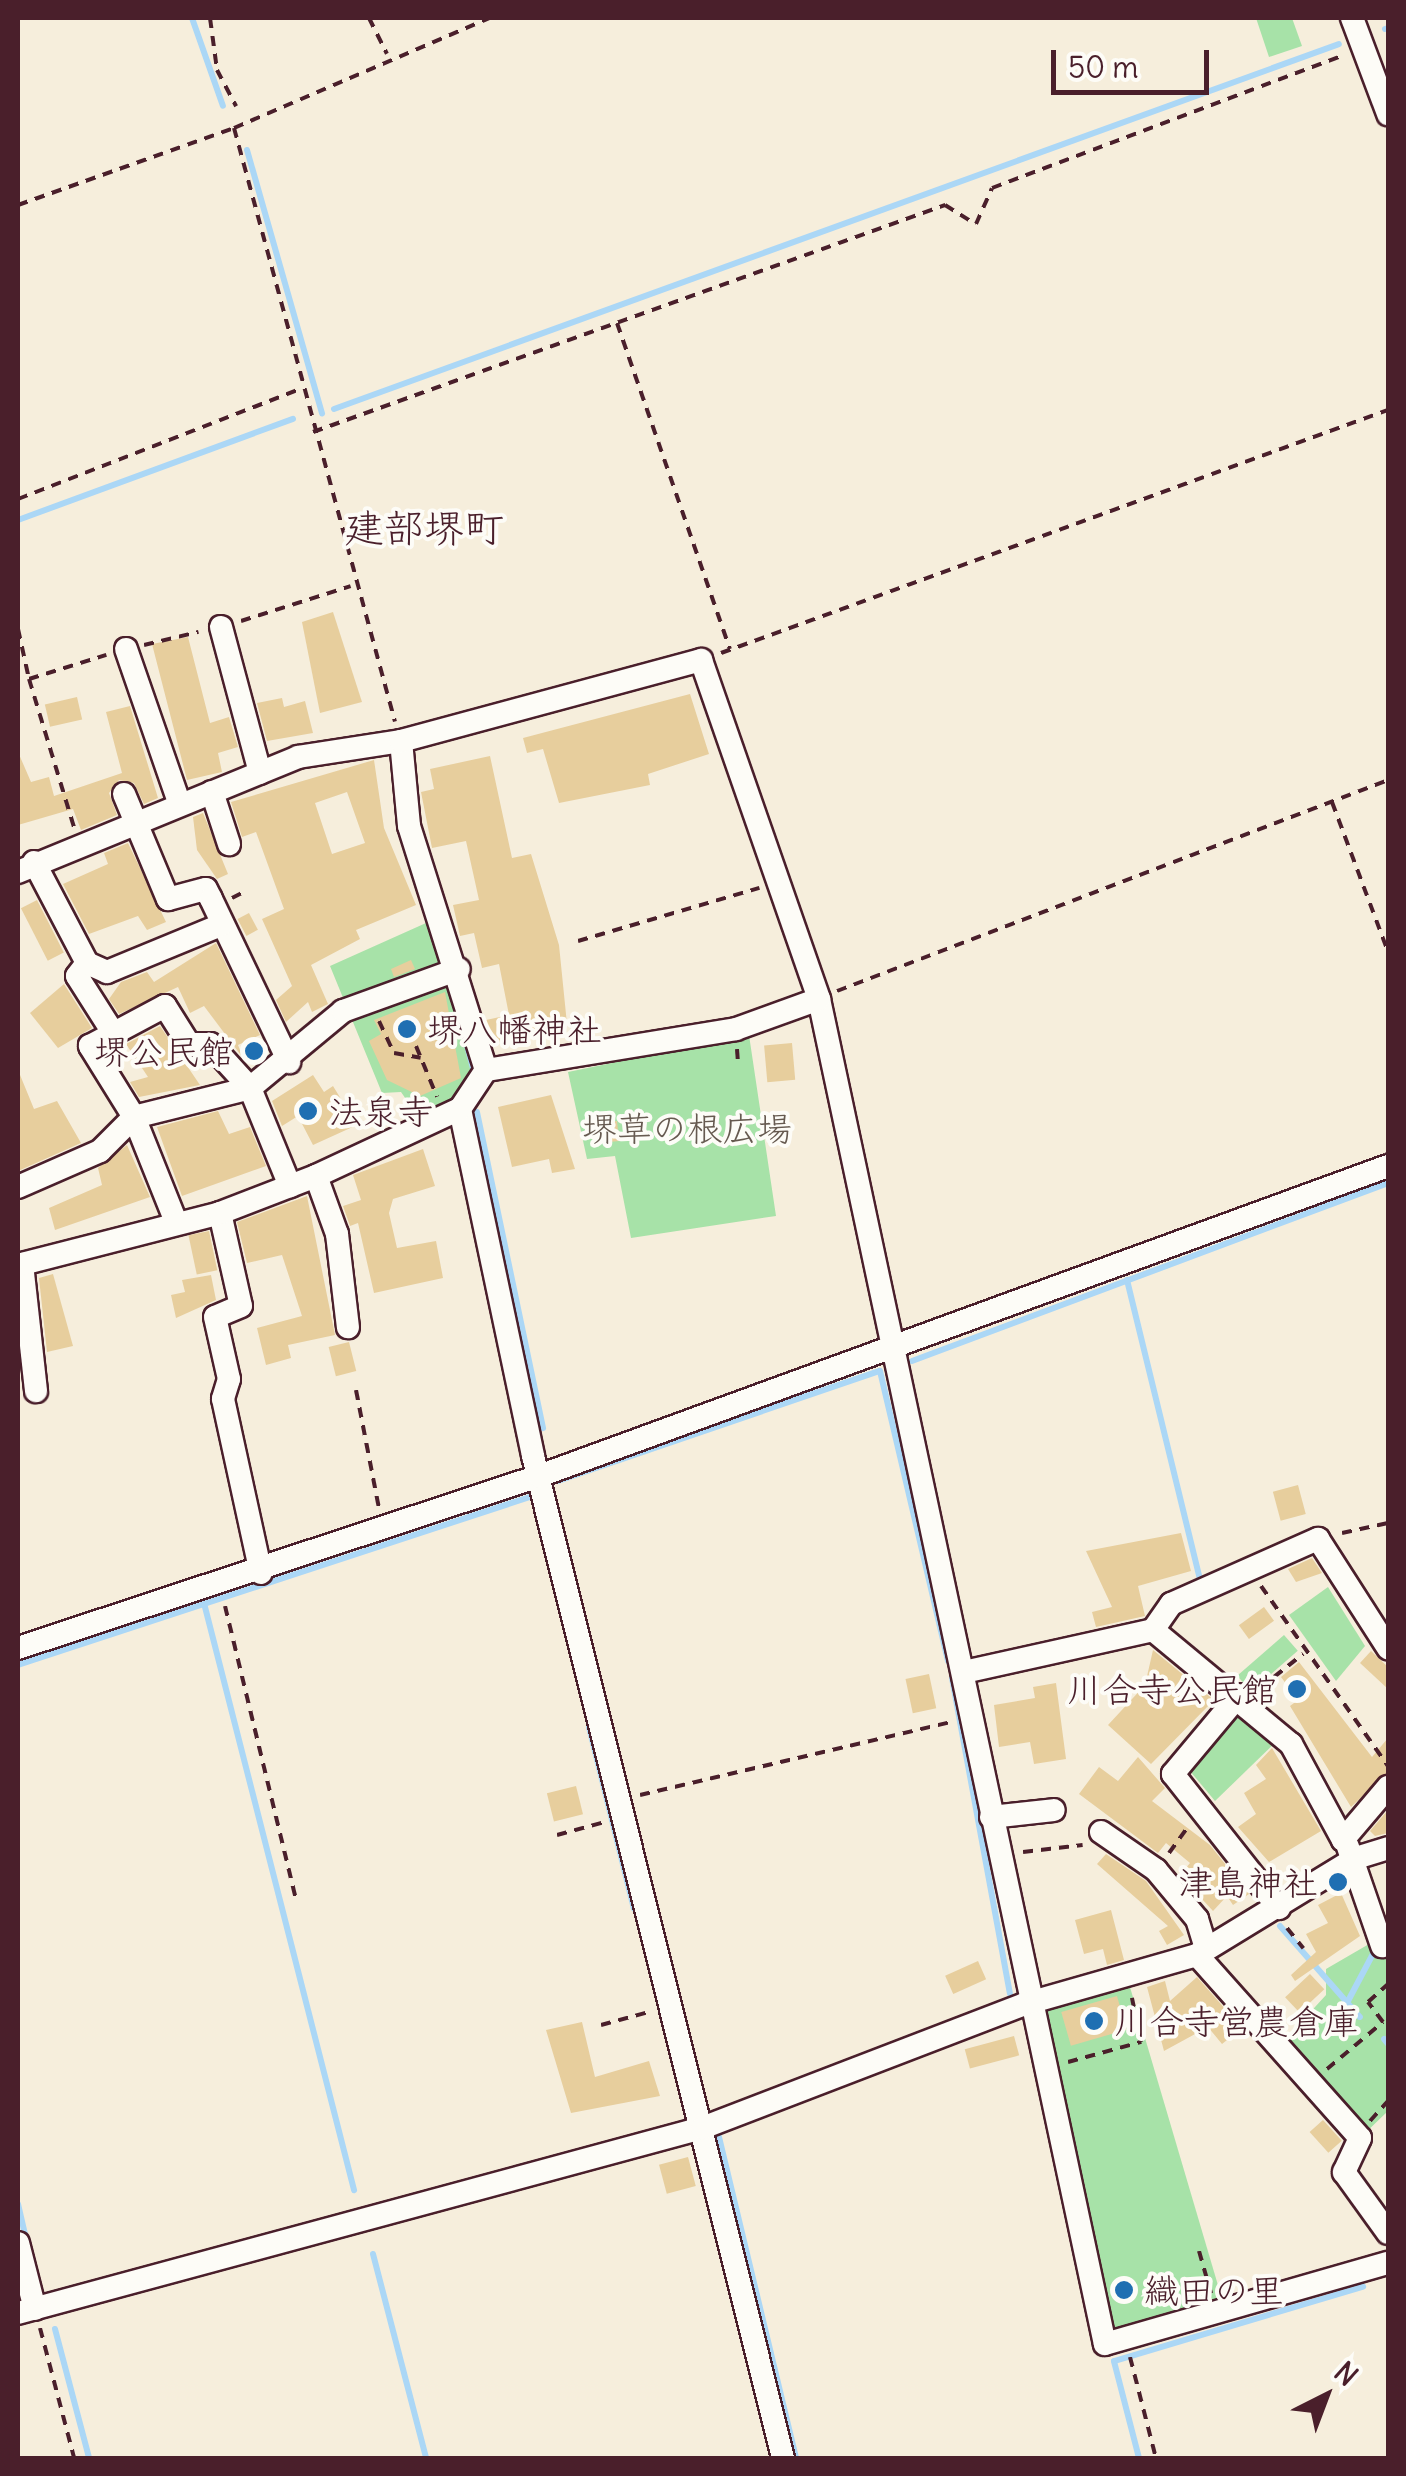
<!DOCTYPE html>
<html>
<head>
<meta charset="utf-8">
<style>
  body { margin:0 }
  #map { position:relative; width:1406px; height:2476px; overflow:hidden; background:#f6eedc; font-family:Delius,"Klee One",sans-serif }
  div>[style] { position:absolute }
  .green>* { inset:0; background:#a7e2a8; transform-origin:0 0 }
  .stream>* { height:6px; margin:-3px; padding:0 3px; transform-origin:3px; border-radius:3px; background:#abd7f6 }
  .building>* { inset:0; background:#e7ce9d; transform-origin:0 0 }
  .path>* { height:4px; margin-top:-2px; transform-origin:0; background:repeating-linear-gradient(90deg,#4a1f2b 0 10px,transparent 0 18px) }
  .roads { filter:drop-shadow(2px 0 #4a1f2b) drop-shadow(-2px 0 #4a1f2b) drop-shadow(0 2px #4a1f2b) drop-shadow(0 -2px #4a1f2b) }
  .minor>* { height:22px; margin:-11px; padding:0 11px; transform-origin:11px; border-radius:11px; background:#fdfcf7 }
  .dots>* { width:28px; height:28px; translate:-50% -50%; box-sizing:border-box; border:5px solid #fdfcf7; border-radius:50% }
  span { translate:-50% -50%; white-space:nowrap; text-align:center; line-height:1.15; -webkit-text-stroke:8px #fdfcf7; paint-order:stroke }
  .poi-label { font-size:35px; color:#4a1f2b }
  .left { translate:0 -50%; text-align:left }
  .right { translate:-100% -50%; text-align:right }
  .park-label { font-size:35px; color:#665a50 }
  .quarter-label { font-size:40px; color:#4a1f2b }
  .frame { position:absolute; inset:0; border:20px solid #4a1f2b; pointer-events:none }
  .north { position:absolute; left:1276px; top:2346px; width:100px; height:100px; -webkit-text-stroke:8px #fdfcf7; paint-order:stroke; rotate:42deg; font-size:28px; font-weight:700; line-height:40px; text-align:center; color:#4a1f2b }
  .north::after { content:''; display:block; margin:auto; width:35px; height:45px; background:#4a1f2b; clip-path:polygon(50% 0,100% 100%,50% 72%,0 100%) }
  .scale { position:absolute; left:1051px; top:50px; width:158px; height:45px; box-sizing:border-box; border:5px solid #4a1f2b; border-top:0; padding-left:12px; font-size:30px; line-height:35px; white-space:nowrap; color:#4a1f2b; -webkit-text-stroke:8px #fdfcf7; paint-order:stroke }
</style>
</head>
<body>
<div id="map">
  <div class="green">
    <div style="clip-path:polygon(1256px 18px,1292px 18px,1302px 46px,1269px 57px)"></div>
    <div style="clip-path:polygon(426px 923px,440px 924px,480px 1070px,458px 1101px,417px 1115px,401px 1092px,382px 1093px,330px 966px)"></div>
    <div style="clip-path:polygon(749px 1035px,776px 1216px,631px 1238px,615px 1156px,587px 1159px,568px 1072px)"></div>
    <div style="clip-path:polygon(1328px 1587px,1365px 1646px,1336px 1681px,1289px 1615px)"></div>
    <div style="left:1284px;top:1635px;width:21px;height:62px;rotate:49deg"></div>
    <div style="clip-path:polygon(1240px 1707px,1277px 1741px,1215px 1801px,1185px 1765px)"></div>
    <div style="clip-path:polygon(1388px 1933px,1388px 2111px,1360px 2138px,1271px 2055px,1326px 1995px,1326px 1969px)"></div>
    <div style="clip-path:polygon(1127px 1977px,1225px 2309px,1105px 2344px,1025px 2004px)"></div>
  </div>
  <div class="stream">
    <div style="left:192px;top:18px;width:93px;rotate:70.6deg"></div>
    <div style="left:1385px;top:29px;width:3px;rotate:-18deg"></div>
    <div style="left:247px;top:150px;width:274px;rotate:74.1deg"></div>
    <div style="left:334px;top:409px;width:1069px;rotate:-19.96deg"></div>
    <div style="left:18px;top:520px;width:293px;rotate:-20.2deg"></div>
    <div style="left:467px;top:1046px;width:24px;rotate:75deg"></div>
    <div style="left:477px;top:1112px;width:323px;rotate:78.2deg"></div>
    <div style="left:1127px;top:1280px;width:312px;rotate:76.3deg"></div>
    <div style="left:912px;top:1361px;width:508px;rotate:-20.5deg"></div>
    <div style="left:558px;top:1481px;width:340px;rotate:-18.9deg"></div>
    <div style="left:880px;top:1371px;width:298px;rotate:76.8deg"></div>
    <div style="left:205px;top:1607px;width:602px;rotate:75.66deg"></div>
    <div style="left:18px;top:1665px;width:542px;rotate:-18.17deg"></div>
    <div style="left:952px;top:1678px;width:321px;rotate:79.6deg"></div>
    <div style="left:589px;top:1727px;width:187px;rotate:76.1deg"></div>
    <div style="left:1280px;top:1926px;width:121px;rotate:48.7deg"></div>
    <div style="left:1348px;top:2001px;width:58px;rotate:-62.1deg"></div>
    <div style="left:1384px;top:2039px;width:6px;rotate:51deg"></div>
    <div style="left:719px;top:2137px;width:330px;rotate:76.5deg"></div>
    <div style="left:18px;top:2204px;width:36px;rotate:77deg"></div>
    <div style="left:373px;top:2254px;width:211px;rotate:75.4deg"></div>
    <div style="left:55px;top:2329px;width:133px;rotate:75.2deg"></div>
    <div style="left:1139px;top:2458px;width:100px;rotate:-104.5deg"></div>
    <div style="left:1114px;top:2361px;width:260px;rotate:-16.6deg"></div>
  </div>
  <div class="building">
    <div style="clip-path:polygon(333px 612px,362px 702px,320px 713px,302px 622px)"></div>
    <div style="clip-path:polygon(188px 637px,210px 723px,229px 717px,238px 747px,218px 753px,222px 772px,187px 780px,152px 644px)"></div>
    <div style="clip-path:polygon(690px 694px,709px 754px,648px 774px,650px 785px,559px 803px,543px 749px,527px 753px,523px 738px)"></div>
    <div style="left:77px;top:697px;width:23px;height:33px;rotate:77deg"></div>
    <div style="clip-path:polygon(282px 698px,284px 707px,305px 701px,313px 733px,267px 741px,257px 703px)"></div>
    <div style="clip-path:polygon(130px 706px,158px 798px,144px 804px,134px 783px,119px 780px,109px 793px,117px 815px,81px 830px,73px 809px,18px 825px,18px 752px,31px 782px,49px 777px,54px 796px,122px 773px,106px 712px)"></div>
    <div style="clip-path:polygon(490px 756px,512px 858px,531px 854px,559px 945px,567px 1024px,494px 1044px,486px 1020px,509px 1015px,499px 964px,482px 968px,474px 933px,460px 936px,453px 905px,479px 900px,466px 841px,432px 848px,421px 792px,434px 789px,430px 769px)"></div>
    <div style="clip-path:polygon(evenodd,374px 760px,384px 828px,416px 905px,356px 930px,360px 939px,311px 965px,328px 1004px,312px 1012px,308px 1002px,286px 1022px,276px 1000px,292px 986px,262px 919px,284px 909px,256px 832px,242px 837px,231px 802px,374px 760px,347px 792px,365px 843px,332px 854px,315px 803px,347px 792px)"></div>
    <div style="clip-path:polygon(203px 813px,228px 874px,217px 879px,197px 850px,193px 817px)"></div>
    <div style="clip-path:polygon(128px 843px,166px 922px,147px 930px,138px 916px,89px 934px,63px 884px,108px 864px,104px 853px)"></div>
    <div style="left:37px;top:900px;width:59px;height:18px;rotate:63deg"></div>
    <div style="left:249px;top:913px;width:19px;height:13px;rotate:62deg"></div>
    <div style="clip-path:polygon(216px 943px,260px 1035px,238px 1045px,243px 1058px,204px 1006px,190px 1013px,178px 987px,119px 1014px,109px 999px,121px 982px,147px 972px,154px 982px)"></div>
    <div style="clip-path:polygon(411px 960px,415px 969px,394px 977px,391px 969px)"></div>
    <div style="clip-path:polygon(64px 984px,92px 1028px,58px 1048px,30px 1013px)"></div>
    <div style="clip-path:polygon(445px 992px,461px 1078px,420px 1096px,387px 1080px,369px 1041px,381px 1034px,374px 1020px)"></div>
    <div style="clip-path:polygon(160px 1026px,200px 1085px,139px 1097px,130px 1082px,148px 1077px,126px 1044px)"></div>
    <div style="left:792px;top:1043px;width:37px;height:28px;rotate:85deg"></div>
    <div style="clip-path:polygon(18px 1070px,34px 1109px,57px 1101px,81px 1143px,18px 1171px)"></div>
    <div style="clip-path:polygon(313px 1075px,324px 1092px,333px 1086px,357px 1125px,313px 1145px,298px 1116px,282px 1126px,272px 1101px)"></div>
    <div style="clip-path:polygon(551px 1095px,575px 1169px,552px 1173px,549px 1159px,512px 1167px,498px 1107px)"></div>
    <div style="clip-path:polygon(218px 1111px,229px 1134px,250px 1127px,266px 1166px,182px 1196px,157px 1127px)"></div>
    <div style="left:617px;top:1121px;width:20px;height:17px;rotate:84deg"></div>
    <div style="clip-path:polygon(127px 1145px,150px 1197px,55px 1230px,49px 1208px,102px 1185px,98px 1168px)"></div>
    <div style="clip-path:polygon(423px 1149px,435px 1186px,393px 1199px,389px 1213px,397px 1248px,436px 1241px,443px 1278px,374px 1293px,358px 1223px,350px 1226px,343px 1206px,361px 1200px,353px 1175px)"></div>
    <div style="clip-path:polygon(307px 1196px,335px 1335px,288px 1345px,291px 1358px,266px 1365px,257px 1328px,302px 1316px,282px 1255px,247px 1263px,237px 1222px)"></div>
    <div style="left:209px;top:1231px;width:40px;height:21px;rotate:78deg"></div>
    <div style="clip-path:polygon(53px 1274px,73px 1346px,47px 1352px,39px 1278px)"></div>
    <div style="clip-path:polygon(211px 1275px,216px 1300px,176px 1318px,171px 1295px,185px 1292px,182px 1280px)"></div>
    <div style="left:349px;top:1342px;width:30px;height:21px;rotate:76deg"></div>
    <div style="left:1298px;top:1485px;width:30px;height:26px;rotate:75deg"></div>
    <div style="clip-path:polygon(1181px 1533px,1191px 1571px,1138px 1586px,1145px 1616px,1096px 1627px,1092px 1612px,1112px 1607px,1086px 1551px)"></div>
    <div style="clip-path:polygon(1312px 1558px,1322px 1573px,1296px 1582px,1288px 1569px)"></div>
    <div style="left:1264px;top:1607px;width:17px;height:31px;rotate:54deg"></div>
    <div style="clip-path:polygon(1153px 1650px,1214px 1700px,1151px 1764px,1108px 1725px,1145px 1685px)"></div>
    <div style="clip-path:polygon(1371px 1651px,1388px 1667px,1388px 1689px,1360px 1663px)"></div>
    <div style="clip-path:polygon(1299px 1662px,1372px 1757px,1388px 1738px,1388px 1772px,1351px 1807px,1290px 1706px,1298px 1700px,1281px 1677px)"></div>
    <div style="left:929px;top:1674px;width:35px;height:24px;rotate:78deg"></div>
    <div style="clip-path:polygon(1056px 1683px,1066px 1759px,1034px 1764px,1030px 1742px,999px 1747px,994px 1705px,1035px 1698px,1033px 1687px)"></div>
    <div style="clip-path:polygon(1272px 1748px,1321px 1831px,1269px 1862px,1238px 1827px,1256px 1814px,1244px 1793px,1266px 1779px,1256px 1765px)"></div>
    <div style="clip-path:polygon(1138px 1757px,1165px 1788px,1152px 1801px,1210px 1845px,1249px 1894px,1233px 1905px,1227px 1896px,1213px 1911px,1180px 1875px,1190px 1863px,1166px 1843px,1158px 1853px,1079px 1794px,1099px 1767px,1118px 1781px)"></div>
    <div style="left:576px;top:1786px;width:29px;height:30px;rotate:76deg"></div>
    <div style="clip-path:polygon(1388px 1810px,1388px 1833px,1375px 1836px,1370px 1831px)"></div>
    <div style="clip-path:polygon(1106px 1854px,1146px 1881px,1184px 1935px,1167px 1945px,1159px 1931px,1168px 1926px,1097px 1864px)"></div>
    <div style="clip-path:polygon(1341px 1893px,1360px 1936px,1295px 1981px,1291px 1975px,1316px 1952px,1306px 1934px,1328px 1923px,1318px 1905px)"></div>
    <div style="clip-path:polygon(1111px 1910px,1124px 1960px,1107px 1965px,1103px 1949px,1084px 1954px,1075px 1920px)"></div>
    <div style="left:978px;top:1961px;width:20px;height:36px;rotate:66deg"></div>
    <div style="left:1310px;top:1974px;width:21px;height:34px;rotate:47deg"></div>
    <div style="clip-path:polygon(1197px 1977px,1242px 2028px,1222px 2044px,1208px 2027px,1164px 2051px,1147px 1987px,1165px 1981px,1170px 2001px)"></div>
    <div style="left:1117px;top:1996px;width:35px;height:58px;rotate:74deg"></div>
    <div style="clip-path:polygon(582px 2022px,595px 2077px,649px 2061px,660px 2096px,571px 2113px,546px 2030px)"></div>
    <div style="left:1014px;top:2036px;width:20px;height:51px;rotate:75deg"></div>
    <div style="left:1323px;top:2120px;width:28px;height:18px;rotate:48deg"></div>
    <div style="left:688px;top:2157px;width:30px;height:30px;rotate:75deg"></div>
  </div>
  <div class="path">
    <div style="left:210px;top:18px;width:52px;rotate:82.3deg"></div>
    <div style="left:217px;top:70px;width:41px;rotate:62.2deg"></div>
    <div style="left:369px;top:18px;width:40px;rotate:63.4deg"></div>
    <div style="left:234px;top:128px;width:615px;rotate:74.83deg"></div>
    <div style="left:18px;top:205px;width:229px;rotate:-19.6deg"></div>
    <div style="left:234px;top:128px;width:279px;rotate:-23.3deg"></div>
    <div style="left:617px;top:323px;width:345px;rotate:70.9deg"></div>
    <div style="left:313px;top:432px;width:672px;rotate:-19.76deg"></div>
    <div style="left:945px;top:205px;width:36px;rotate:32deg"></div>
    <div style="left:976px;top:224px;width:39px;rotate:-66deg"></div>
    <div style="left:992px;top:188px;width:374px;rotate:-20.7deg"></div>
    <div style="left:18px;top:499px;width:305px;rotate:-21.3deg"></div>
    <div style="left:241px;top:621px;width:115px;rotate:-17.7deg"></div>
    <div style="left:18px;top:629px;width:51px;rotate:77.6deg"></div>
    <div style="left:29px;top:679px;width:81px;rotate:-17.3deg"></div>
    <div style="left:144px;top:645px;width:56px;rotate:-13.5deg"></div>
    <div style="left:721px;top:653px;width:710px;rotate:-20.02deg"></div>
    <div style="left:29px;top:679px;width:155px;rotate:73.1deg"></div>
    <div style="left:1332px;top:802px;width:160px;rotate:69.5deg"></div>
    <div style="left:232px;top:898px;width:11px;rotate:-27deg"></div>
    <div style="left:578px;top:941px;width:189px;rotate:-16.3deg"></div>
    <div style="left:837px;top:991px;width:590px;rotate:-20.95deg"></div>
    <div style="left:379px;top:1021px;width:35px;rotate:65deg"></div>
    <div style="left:394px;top:1053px;width:27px;rotate:10deg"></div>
    <div style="left:416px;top:1046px;width:55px;rotate:67.6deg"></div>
    <div style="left:737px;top:1049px;width:16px;rotate:86deg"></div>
    <div style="left:356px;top:1390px;width:120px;rotate:79deg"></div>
    <div style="left:1342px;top:1533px;width:47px;rotate:-12.3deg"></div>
    <div style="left:1261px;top:1586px;width:220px;rotate:54.8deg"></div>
    <div style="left:225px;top:1606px;width:302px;rotate:76.4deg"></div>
    <div style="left:1260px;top:1688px;width:55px;rotate:-38.3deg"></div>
    <div style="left:640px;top:1795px;width:320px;rotate:-13.2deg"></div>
    <div style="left:557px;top:1835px;width:50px;rotate:-15.2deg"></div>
    <div style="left:1023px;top:1852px;width:60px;rotate:-6.7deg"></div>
    <div style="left:1169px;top:1853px;width:31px;rotate:-54deg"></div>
    <div style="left:1287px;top:1928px;width:26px;rotate:51deg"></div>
    <div style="left:601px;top:2025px;width:50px;rotate:-15.2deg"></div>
    <div style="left:1068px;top:2062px;width:76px;rotate:-15.3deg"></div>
    <div style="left:1141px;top:2042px;width:45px;rotate:-101.6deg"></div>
    <div style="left:1327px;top:2069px;width:73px;rotate:-40deg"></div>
    <div style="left:1383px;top:2022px;width:25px;rotate:-127deg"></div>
    <div style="left:1368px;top:2002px;width:27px;rotate:-42deg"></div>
    <div style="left:1370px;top:2121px;width:27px;rotate:-48deg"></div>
    <div style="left:1199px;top:2251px;width:44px;rotate:74.1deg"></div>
    <div style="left:40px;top:2328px;width:134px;rotate:75.3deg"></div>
    <div style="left:1130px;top:2357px;width:104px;rotate:75.6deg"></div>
  </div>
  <div class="roads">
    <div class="minor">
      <div style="left:1352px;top:18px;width:103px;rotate:69.4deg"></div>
      <div style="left:221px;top:627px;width:151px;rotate:75deg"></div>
      <div style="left:126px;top:649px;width:162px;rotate:70.9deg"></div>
      <div style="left:401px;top:741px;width:85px;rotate:84.6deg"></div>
      <div style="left:409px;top:826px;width:256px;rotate:72.5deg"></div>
      <div style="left:212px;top:792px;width:55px;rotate:71.9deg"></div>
      <div style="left:124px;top:794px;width:114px;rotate:67.3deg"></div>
      <div style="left:168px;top:899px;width:39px;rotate:-15deg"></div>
      <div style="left:206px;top:889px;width:11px;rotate:63deg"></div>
      <div style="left:211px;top:899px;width:181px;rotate:64.4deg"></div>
      <div style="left:34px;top:862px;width:114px;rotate:62.3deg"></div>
      <div style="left:18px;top:872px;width:303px;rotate:-22.3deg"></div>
      <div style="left:298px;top:757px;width:104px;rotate:-8.8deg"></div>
      <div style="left:401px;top:741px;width:311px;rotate:-15.1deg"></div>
      <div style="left:701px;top:660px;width:359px;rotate:70.8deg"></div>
      <div style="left:819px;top:999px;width:1375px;rotate:78deg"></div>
      <div style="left:1105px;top:2344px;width:294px;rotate:-16deg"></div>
      <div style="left:112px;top:1031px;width:65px;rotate:-122.5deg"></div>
      <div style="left:77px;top:976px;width:16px;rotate:-52deg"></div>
      <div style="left:87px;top:963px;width:22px;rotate:24deg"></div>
      <div style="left:107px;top:972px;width:123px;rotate:-22.4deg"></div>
      <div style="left:460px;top:1109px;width:355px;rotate:78.1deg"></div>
      <div style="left:533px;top:1456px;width:1033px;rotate:75.99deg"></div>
      <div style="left:316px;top:1176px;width:62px;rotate:70.1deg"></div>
      <div style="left:337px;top:1234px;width:94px;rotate:83.3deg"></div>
      <div style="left:18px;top:1187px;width:90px;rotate:-23.7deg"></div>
      <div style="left:100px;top:1151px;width:48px;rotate:-45deg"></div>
      <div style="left:134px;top:1117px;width:120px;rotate:-14deg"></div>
      <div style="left:250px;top:1088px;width:121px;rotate:-39.6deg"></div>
      <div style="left:343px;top:1011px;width:123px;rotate:-19.9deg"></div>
      <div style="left:220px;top:1213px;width:95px;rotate:77.3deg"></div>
      <div style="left:241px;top:1306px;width:28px;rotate:157deg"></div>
      <div style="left:215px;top:1317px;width:64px;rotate:77.3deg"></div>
      <div style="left:229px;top:1379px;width:21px;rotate:107deg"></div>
      <div style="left:223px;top:1399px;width:178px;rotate:77.7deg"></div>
      <div style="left:176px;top:1222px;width:113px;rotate:-111.8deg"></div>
      <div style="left:134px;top:1117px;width:84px;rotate:-121.8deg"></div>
      <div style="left:90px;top:1046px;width:85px;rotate:-28.1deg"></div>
      <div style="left:165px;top:1006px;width:45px;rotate:57.7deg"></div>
      <div style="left:189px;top:1044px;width:21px"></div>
      <div style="left:210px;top:1044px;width:59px;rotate:47.7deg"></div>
      <div style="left:250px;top:1088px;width:106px;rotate:67.8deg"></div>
      <div style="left:22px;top:1264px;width:128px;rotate:83.7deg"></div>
      <div style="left:18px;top:1265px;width:209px;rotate:-14.4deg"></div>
      <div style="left:220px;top:1213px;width:103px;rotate:-21.1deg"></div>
      <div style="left:316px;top:1176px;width:159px;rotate:-25deg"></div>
      <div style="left:460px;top:1109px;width:47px;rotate:-56.3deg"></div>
      <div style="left:486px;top:1070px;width:253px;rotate:-9.3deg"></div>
      <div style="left:736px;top:1029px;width:88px;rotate:-19.9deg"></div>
      <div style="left:1153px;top:1630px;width:179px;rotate:39.6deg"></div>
      <div style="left:1291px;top:1744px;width:109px;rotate:61.6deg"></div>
      <div style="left:1343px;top:1840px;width:70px;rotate:-49.7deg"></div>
      <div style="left:18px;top:1648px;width:549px;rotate:-18.27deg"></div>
      <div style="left:539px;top:1476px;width:904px;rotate:-20.06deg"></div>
      <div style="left:964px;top:1672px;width:194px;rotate:-12.5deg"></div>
      <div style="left:1153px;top:1630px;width:32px;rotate:-55deg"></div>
      <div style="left:1171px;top:1604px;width:161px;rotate:-23.9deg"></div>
      <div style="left:1318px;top:1539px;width:130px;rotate:57.3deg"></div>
      <div style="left:1239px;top:1695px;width:103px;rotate:129.9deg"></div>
      <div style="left:1173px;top:1774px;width:171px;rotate:51.7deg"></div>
      <div style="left:991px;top:1817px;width:63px;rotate:-6.3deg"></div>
      <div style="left:1101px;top:1832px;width:67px;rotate:34.6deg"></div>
      <div style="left:1156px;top:1870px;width:64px;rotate:50.1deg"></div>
      <div style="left:1197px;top:1919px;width:31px;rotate:73deg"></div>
      <div style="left:1348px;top:1847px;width:105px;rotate:71deg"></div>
      <div style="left:1197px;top:1955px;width:245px;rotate:48.3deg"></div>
      <div style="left:1360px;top:2138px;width:38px;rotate:115deg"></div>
      <div style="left:1344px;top:2172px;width:75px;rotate:54.2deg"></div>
      <div style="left:18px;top:2243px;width:68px;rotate:75.6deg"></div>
      <div style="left:18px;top:2313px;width:709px;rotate:-15.13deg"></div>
      <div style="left:702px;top:2128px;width:346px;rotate:-21deg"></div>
      <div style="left:1025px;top:2004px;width:179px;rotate:-15.9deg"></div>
      <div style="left:1197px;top:1955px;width:186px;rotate:-31.4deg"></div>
      <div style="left:1356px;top:1858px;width:34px;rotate:-17deg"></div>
    </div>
  </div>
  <div class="dots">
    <div style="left:407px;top:1029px;background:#1f6fb2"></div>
    <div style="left:254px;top:1051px;background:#1f6fb2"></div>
    <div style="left:308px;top:1111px;background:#1f6fb2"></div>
    <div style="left:1297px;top:1689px;background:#1f6fb2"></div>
    <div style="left:1338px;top:1882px;background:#1f6fb2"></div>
    <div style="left:1094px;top:2021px;background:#1f6fb2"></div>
    <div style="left:1124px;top:2290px;background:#1f6fb2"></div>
  </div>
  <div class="poi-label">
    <span class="left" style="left:427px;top:1029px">堺八幡神社</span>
    <span class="right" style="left:234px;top:1051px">堺公民館</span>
    <span class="left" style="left:328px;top:1111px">法泉寺</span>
    <span class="right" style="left:1277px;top:1689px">川合寺公民館</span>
    <span class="right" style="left:1318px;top:1882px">津島神社</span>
    <span class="left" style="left:1114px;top:2021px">川合寺営農倉庫</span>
    <span class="left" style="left:1144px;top:2290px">織田の里</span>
  </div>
  <div class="park-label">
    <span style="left:687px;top:1128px">堺草の根広場</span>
  </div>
  <div class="quarter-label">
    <span style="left:424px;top:528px">建部堺町</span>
  </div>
  <div class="frame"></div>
  <div class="north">N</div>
  <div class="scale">50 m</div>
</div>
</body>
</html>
